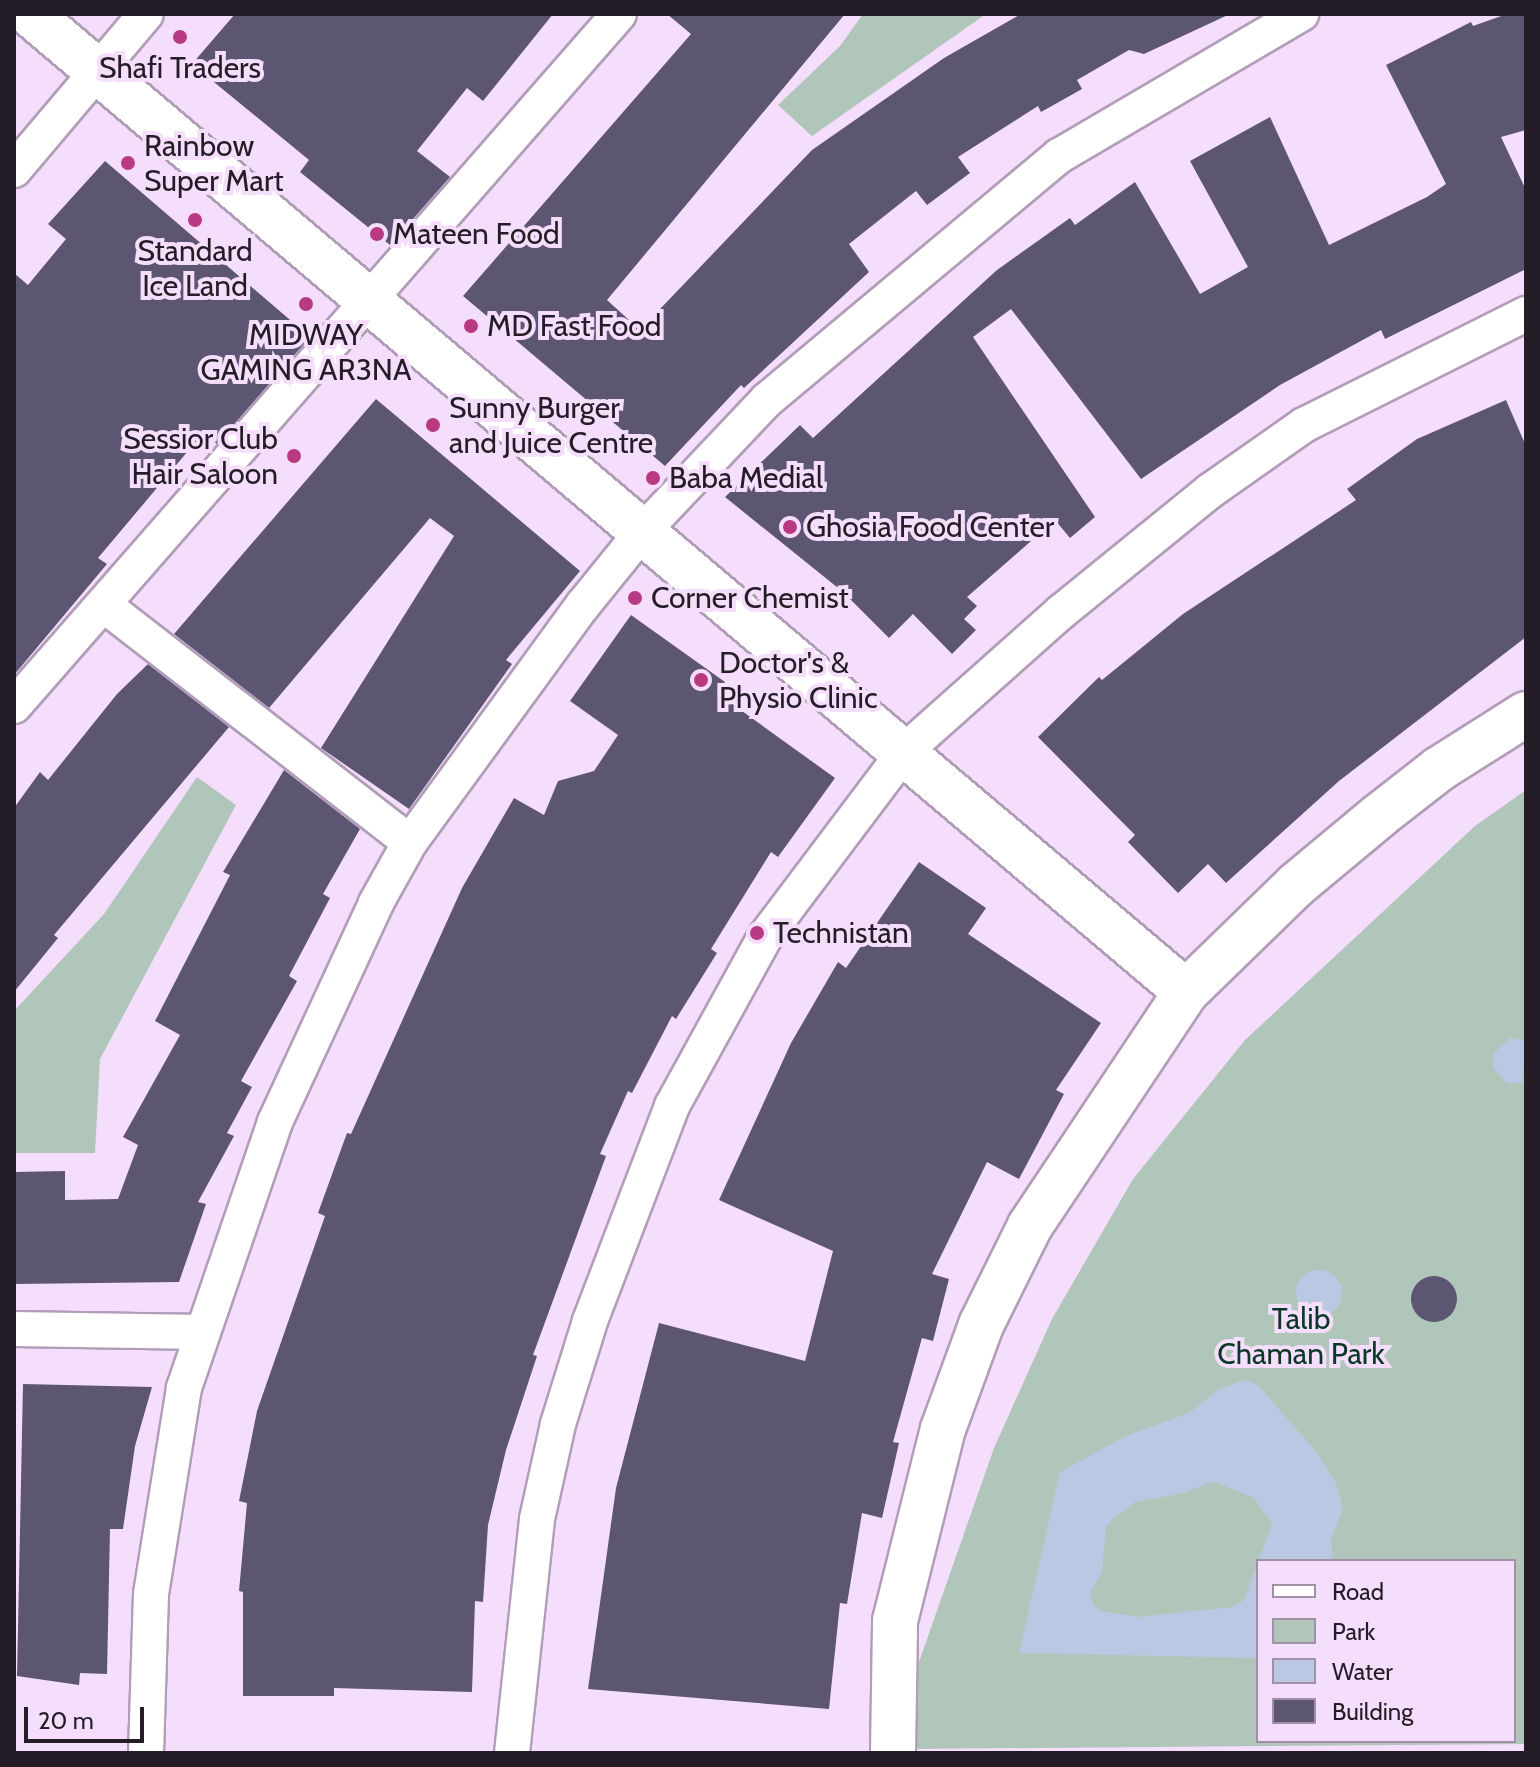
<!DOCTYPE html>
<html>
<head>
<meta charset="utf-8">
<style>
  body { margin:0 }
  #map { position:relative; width:1540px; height:1767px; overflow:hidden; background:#f5defb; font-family:Cabin,sans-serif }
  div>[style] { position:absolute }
  .green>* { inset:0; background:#b1c6bb }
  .water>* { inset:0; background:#bac8e3 }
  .round { border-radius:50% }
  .building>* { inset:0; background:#5d5672 }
  .roads { filter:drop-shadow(2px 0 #b29db8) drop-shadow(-2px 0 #b29db8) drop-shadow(0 2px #b29db8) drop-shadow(0 -2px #b29db8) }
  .minor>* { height:34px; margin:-17px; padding:0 17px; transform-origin:17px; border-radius:17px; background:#fff }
  .tertiary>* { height:44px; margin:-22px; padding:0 22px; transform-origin:22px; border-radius:22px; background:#fff }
  .dots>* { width:22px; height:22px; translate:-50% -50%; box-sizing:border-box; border:4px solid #f5defb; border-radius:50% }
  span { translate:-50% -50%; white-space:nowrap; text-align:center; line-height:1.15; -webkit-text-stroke:8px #f5defb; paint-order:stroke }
  .poi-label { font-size:30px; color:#241c26 }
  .left { translate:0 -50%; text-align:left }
  .right { translate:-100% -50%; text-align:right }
  .park-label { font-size:30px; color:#0a3726 }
  .frame { position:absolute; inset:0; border:16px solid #241c26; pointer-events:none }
  .legend { position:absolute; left:1256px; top:1559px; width:260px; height:184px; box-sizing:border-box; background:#f5defb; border:2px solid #a190a6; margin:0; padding:10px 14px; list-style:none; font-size:24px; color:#241c26 }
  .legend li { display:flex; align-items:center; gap:16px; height:40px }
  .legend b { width:40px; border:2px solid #a190a6 }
  .scale { position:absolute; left:24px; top:1707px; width:120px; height:36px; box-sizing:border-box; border:4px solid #241c26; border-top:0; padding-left:10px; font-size:24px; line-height:28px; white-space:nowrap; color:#241c26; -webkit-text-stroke:6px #f5defb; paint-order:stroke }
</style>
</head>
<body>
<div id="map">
  <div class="green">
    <div style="clip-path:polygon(863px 14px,986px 14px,812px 136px,778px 105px,840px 46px)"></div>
    <div style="clip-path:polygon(197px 777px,236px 805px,100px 1059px,95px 1153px,14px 1153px,14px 1011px,104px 914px)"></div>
    <div style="clip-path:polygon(evenodd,1526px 790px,1526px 1744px,910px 1749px,913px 1679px,994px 1448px,1052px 1319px,1133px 1179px,1245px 1040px,1475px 826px,1526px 790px,1258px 1561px,1514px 1561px,1514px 1741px,1258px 1741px,1258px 1561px)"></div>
  </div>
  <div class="water">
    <div style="clip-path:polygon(1510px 1038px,1526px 1041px,1522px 1083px,1507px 1083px,1493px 1067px,1494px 1053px)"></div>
    <div class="round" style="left:1296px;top:1270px;width:46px;height:46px"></div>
    <div style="clip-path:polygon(evenodd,1245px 1380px,1258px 1385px,1317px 1453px,1335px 1481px,1343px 1508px,1331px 1540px,1333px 1561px,1258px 1561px,1258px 1658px,1019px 1653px,1060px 1472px,1126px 1436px,1189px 1413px,1219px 1389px,1245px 1380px,1213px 1481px,1254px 1498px,1272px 1524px,1244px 1600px,1232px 1607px,1138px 1617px,1101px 1611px,1093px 1604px,1090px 1593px,1102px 1571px,1106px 1527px,1113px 1519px,1135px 1502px,1184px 1493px,1213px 1481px)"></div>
  </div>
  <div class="building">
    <div style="clip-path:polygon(235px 14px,553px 14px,483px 101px,467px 88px,417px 151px,450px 177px,390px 245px,300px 172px,309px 160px,192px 64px)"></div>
    <div style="clip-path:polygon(667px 14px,845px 14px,607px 300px,640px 330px,812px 150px,944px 58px,1021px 14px,1230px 14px,1144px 54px,1129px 50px,1077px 80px,1082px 89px,1041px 112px,1038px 106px,958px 157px,970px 173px,927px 205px,916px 191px,849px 244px,869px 272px,744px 388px,741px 385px,665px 466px,463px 296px,691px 34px)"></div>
    <div style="clip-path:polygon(1507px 14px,1526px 14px,1526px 130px,1501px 137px,1526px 190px,1526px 269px,1385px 339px,1381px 330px,1280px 385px,1141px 479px,1011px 309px,973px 337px,1095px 517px,1070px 538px,1055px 520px,967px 597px,977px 606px,964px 619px,976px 630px,952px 654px,913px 614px,889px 638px,843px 592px,725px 497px,800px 425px,813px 438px,997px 270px,1070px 218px,1075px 225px,1135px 182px,1200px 294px,1248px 267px,1190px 161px,1270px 117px,1329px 245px,1427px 197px,1446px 184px,1386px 65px,1471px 22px,1473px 26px)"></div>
    <div style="clip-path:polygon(105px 161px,310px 337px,217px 444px,204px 432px,98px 558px,107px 564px,14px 675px,14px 273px,28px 285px,66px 239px,48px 224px)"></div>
    <div style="clip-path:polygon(376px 399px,580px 571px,506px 660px,512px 664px,409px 809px,321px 748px,454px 536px,430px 518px,269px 708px,174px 634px)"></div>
    <div style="clip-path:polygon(1506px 400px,1526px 446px,1526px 637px,1339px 781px,1226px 883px,1208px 864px,1178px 893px,1128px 842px,1135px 835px,1038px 737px,1099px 677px,1102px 680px,1183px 614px,1356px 500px,1347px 489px,1417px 439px)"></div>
    <div style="clip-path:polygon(631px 615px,725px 682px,717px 693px,835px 778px,778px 857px,771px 852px,711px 949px,717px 953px,676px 1019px,672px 1016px,632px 1093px,628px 1091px,600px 1154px,606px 1156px,533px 1355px,537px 1356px,506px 1450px,488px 1525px,483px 1602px,475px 1601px,472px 1692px,334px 1688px,334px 1696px,243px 1696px,243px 1592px,239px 1591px,247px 1503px,239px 1501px,257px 1411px,325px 1216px,318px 1213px,347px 1133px,351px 1134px,462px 888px,514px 798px,544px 815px,558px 781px,594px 771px,618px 735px,570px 701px)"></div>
    <div style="clip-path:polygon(148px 664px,229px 727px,54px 935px,58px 938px,14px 992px,14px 808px,40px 772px,48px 780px,117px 694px)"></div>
    <div style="clip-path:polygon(284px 770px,360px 829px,323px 894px,330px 898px,289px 976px,297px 981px,241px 1081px,252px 1087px,227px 1133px,234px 1136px,198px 1202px,206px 1204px,179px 1282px,15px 1284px,15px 1172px,65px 1171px,65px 1200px,118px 1199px,138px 1145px,123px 1137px,180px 1035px,155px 1021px,230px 875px,223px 872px)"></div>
    <div style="clip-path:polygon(919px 862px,986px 908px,968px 934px,1101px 1023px,1056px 1090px,1064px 1094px,1019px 1179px,987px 1162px,932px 1274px,949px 1279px,933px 1341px,922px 1338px,893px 1442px,899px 1443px,882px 1518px,862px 1513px,847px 1604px,840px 1603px,829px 1709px,588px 1689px,616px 1488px,659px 1323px,805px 1361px,833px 1251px,719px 1200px,791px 1043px,838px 962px,846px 968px)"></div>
    <div class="round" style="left:1411px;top:1276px;width:46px;height:46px"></div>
    <div style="clip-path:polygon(23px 1384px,152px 1387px,135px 1446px,123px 1529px,110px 1529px,107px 1674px,80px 1673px,79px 1685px,17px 1676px)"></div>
  </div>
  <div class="roads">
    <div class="minor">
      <div style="left:14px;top:170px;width:204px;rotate:-49.8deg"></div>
      <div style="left:104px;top:605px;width:387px;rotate:37.8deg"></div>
      <div style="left:14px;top:706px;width:919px;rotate:-48.84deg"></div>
      <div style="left:14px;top:1329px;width:189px;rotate:0.9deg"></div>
      <div style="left:146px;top:1753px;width:159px;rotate:-88.2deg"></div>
      <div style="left:151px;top:1594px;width:209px;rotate:-80.9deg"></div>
      <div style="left:184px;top:1388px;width:281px;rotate:-71.1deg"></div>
      <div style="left:275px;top:1122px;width:241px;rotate:-65.2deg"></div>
      <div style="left:376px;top:903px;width:70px;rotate:-60.9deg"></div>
      <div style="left:410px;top:842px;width:293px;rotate:-53.9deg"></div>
      <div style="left:583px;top:605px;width:95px;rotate:-51deg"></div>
      <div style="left:643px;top:531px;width:180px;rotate:-46.6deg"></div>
      <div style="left:767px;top:400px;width:381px;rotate:-39.9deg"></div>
      <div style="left:1059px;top:156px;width:281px;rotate:-30.4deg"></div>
      <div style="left:512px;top:1753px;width:235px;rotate:-83.9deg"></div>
      <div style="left:537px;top:1519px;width:97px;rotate:-77.5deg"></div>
      <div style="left:558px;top:1424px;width:108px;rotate:-72.7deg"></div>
      <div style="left:590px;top:1321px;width:230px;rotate:-69.1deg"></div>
      <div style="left:672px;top:1106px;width:193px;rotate:-61.2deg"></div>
      <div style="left:765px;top:937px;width:234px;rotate:-53deg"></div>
      <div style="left:906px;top:750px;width:208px;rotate:-41.7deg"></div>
      <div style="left:1061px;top:612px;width:192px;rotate:-39.1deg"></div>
      <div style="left:1210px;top:491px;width:115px;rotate:-35.1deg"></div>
      <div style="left:1304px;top:425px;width:248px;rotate:-26.6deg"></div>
    </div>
    <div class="tertiary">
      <div style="left:30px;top:14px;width:1514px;rotate:40.23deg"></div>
      <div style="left:893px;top:1753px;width:132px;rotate:-89.1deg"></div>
      <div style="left:895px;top:1621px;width:198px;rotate:-76deg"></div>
      <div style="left:943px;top:1429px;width:111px;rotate:-69.9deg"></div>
      <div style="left:981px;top:1325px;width:110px;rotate:-63.7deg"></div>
      <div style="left:1030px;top:1226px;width:281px;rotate:-56.3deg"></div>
      <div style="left:1186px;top:992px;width:153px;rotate:-44.2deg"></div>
      <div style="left:1296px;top:885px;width:109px;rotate:-39.8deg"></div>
      <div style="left:1380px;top:815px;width:75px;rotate:-37.9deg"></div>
      <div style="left:1439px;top:769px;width:103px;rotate:-32.3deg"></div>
    </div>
  </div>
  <div class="dots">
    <div style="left:180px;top:37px;background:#ba3983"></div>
    <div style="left:128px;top:163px;background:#ba3983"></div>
    <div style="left:195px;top:220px;background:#ba3983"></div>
    <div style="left:377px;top:234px;background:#ba3983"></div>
    <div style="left:306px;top:304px;background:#ba3983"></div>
    <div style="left:471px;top:326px;background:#ba3983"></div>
    <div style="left:433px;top:425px;background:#ba3983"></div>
    <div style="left:294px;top:456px;background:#ba3983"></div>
    <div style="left:653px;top:478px;background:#ba3983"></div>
    <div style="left:790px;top:527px;background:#ba3983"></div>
    <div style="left:635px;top:598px;background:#ba3983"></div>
    <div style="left:701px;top:680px;background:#ba3983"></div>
    <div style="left:757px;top:933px;background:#ba3983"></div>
  </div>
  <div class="poi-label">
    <span style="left:180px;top:68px">Shafi Traders</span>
    <span class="left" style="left:144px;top:163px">Rainbow<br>Super Mart</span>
    <span class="left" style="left:393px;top:234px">Mateen Food</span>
    <span style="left:195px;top:268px">Standard<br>Ice Land</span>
    <span class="left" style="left:487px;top:326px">MD Fast Food</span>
    <span style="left:306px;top:352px">MIDWAY<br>GAMING AR3NA</span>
    <span class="left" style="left:449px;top:425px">Sunny Burger<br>and Juice Centre</span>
    <span class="right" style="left:278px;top:456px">Sessior Club<br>Hair Saloon</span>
    <span class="left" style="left:669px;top:478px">Baba Medial</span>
    <span class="left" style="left:806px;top:527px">Ghosia Food Center</span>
    <span class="left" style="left:651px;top:598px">Corner Chemist</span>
    <span class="left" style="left:719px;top:680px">Doctor's &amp;<br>Physio Clinic</span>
    <span class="left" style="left:773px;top:933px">Technistan</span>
  </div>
  <div class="park-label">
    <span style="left:1301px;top:1336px">Talib<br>Chaman Park</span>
  </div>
  <div class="frame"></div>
  <ul class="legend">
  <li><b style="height:10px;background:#fff"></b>Road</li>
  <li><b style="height:22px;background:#b1c6bb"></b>Park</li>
  <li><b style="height:22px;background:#bac8e3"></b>Water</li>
  <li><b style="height:22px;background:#5d5672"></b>Building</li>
  </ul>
  <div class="scale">20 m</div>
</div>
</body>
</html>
